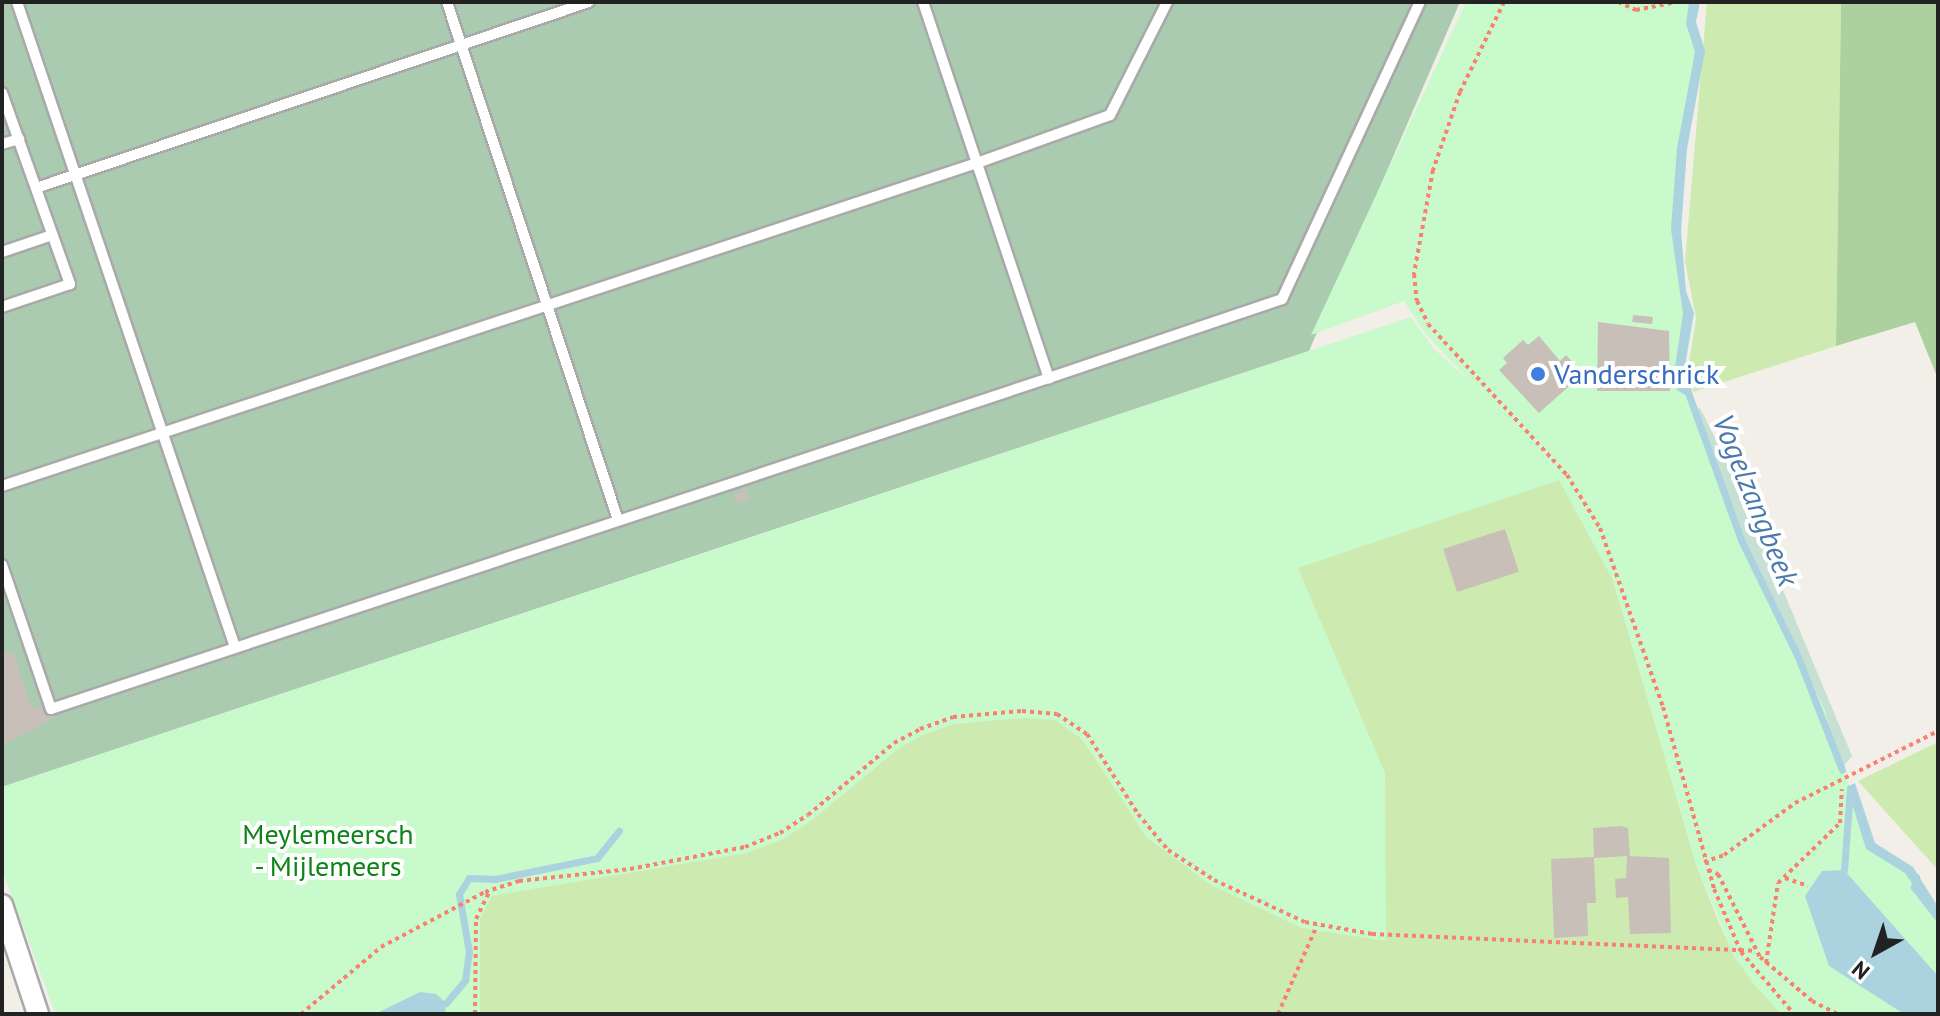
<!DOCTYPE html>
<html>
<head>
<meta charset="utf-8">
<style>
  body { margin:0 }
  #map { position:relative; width:1940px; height:1016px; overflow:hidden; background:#f2efe9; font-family:"PT Sans",sans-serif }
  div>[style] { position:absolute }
  .grass>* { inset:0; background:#cdebb0 }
  .forest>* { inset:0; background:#add19e }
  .wetland>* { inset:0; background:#c6e0d4 }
  .cemetery>* { inset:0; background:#aacbaf }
  .park>* { inset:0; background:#c8facc }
  .water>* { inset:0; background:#aad3df }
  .stream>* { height:7px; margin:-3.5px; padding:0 3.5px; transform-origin:3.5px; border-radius:3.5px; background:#aad3df }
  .building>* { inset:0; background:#c7bfb8; transform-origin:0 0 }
  .path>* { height:4px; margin-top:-2px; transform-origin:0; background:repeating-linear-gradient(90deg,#fa8072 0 4px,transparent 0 8px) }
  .roads { filter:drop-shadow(2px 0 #a9a9a9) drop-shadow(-2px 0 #a9a9a9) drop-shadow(0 2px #a9a9a9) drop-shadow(0 -2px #a9a9a9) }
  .service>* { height:10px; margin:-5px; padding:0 5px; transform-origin:5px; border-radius:5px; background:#fff }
  .minor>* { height:20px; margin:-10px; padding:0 10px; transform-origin:10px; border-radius:10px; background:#fff }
  .dots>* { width:22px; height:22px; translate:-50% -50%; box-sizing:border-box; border:4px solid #fff; border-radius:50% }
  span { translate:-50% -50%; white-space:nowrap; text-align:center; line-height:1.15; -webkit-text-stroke:8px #fff; paint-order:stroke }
  .shop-label { font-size:28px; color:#366cbe }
  .left { translate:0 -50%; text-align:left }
  .park-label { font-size:28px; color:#0c8416 }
  .water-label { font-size:30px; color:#4a7aab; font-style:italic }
  .frame { position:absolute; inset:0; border:4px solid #222; pointer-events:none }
  .north { position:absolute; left:1836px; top:912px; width:80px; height:80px; -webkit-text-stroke:6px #fff; paint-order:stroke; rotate:220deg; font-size:22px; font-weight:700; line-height:32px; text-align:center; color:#222 }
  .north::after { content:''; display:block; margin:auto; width:28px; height:36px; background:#222; clip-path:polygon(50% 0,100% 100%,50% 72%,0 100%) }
</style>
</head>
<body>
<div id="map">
  <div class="grass">
    <div style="clip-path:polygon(1707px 2px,1841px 2px,1836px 346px,1693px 392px,1689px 364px,1696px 318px,1685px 261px)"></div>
    <div style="clip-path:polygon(1540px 456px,1567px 489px,1613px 580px,1696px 864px,1717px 918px,1734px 956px,1781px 1014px,56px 1014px,2px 869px,2px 787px)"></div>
    <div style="clip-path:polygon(1938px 742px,1938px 870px,1858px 781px)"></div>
  </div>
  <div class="forest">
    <div style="clip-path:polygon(1841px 2px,1938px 2px,1938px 379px,1915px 322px,1836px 346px)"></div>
  </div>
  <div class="wetland">
    <div style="clip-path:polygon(1700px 408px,1740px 487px,1852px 756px,1838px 772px,1686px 414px)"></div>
  </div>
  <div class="cemetery">
    <div style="clip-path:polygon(2px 2px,1460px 2px,1309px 351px,2px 787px)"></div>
  </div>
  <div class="park">
    <div style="clip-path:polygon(1466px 2px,1695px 2px,1692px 12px,1700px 37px,1677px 233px,1689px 311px,1680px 381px,1757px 571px,1825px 710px,1834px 749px,1875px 843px,1916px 871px,1938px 907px,1938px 1014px,1781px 1014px,1753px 983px,1734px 956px,1696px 864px,1613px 580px,1559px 480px,1298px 568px,1385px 773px,1386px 941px,1302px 928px,1211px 885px,1147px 838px,1082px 739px,1055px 720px,1022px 718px,954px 724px,923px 735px,898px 749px,812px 820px,783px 839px,747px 853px,492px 896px,480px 920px,480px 1014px,56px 1014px,2px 869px,2px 787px,1411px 317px,1434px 349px,1470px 381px,1425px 333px,1404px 301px,1311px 335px)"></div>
  </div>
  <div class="water">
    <div style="clip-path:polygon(1689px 2px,1700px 2px,1696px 22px,1705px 51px,1687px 149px,1681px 231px,1686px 291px,1694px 313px,1686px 360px,1692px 393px,1685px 395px,1677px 390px,1674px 373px,1683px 314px,1671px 229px,1677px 148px,1695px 52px,1686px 24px)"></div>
    <div style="clip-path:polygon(1855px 783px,1875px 843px,1913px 867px,1938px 907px,1938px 921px,1905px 873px,1866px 849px,1847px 787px)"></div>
    <div style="clip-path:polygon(1844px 870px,1938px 976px,1938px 1014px,1904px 1014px,1829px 966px,1805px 896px,1822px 871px)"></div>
    <div style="clip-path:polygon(420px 992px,436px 994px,446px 1003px,445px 1014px,375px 1014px)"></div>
  </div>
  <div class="stream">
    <div style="left:1686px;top:387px;width:163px;rotate:70.2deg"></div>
    <div style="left:1741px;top:540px;width:130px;rotate:64deg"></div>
    <div style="left:1798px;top:657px;width:121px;rotate:68.7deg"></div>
    <div style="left:1844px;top:870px;width:82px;rotate:-85.8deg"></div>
    <div style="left:1916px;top:877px;width:10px;rotate:101deg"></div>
    <div style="left:1914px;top:887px;width:39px;rotate:52deg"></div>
    <div style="left:446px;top:1003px;width:30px;rotate:-50deg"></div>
    <div style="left:465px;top:980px;width:28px;rotate:-82deg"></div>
    <div style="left:469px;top:952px;width:59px;rotate:-99.8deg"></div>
    <div style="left:459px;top:894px;width:19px;rotate:-58deg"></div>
    <div style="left:469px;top:878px;width:26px;rotate:2deg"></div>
    <div style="left:495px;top:879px;width:104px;rotate:-11.6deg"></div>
    <div style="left:597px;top:858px;width:35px;rotate:-51deg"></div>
  </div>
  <div class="building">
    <div style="left:1633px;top:315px;width:20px;height:7px;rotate:6deg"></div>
    <div style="clip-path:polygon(1598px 322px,1669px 331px,1670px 391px,1597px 391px)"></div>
    <div style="clip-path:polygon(1539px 336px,1560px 361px,1566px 355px,1574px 364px,1568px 369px,1577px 379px,1539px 413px,1499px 370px,1507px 363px,1503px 358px,1523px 340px,1528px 345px)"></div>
    <div style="left:746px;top:490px;width:9px;height:14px;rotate:69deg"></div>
    <div style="left:1505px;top:529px;width:45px;height:65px;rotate:72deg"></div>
    <div style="clip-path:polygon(8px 652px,14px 654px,31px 708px,47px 705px,52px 719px,2px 745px,2px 654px)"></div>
    <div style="clip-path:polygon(1621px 826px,1628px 828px,1630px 856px,1669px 858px,1671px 933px,1630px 934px,1628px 897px,1616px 898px,1615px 879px,1626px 878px,1627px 856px,1594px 858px,1596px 903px,1587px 903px,1588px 936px,1554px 938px,1551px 859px,1594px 857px,1593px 828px)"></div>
  </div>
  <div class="path">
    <div style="left:1504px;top:2px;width:100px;rotate:116.1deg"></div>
    <div style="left:1460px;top:92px;width:83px;rotate:109.1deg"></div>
    <div style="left:1433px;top:170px;width:106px;rotate:100.4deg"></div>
    <div style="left:1414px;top:274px;width:27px;rotate:84deg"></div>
    <div style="left:1417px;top:301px;width:25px;rotate:64deg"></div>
    <div style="left:1428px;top:324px;width:205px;rotate:47.4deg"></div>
    <div style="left:1567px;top:475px;width:62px;rotate:58.1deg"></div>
    <div style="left:1600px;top:528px;width:190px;rotate:70.6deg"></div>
    <div style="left:1663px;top:707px;width:189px;rotate:74.3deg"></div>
    <div style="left:1714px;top:889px;width:69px;rotate:66.8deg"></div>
    <div style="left:1741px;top:952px;width:82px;rotate:49.5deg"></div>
    <div style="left:1618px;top:2px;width:20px;rotate:24deg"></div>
    <div style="left:1636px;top:10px;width:41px;rotate:-11.3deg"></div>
    <div style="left:1704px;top:862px;width:21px;rotate:-19deg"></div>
    <div style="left:1724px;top:855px;width:88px;rotate:-36.2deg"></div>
    <div style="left:1795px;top:803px;width:160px;rotate:-26.7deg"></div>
    <div style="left:1708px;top:870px;width:11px;rotate:22deg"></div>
    <div style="left:1718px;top:874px;width:93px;rotate:63.2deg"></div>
    <div style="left:1760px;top:957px;width:68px;rotate:40.2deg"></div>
    <div style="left:1812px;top:1001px;width:29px;rotate:27deg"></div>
    <div style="left:1785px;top:878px;width:24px;rotate:19deg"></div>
    <div style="left:1766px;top:963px;width:81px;rotate:-81.5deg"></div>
    <div style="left:1778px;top:883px;width:86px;rotate:-44.1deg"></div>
    <div style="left:1840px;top:823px;width:34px;rotate:-87deg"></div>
    <div style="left:301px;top:1014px;width:104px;rotate:-39.9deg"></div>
    <div style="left:381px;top:947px;width:118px;rotate:-27.9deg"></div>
    <div style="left:485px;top:892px;width:36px;rotate:-18deg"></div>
    <div style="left:519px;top:881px;width:112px;rotate:-6.2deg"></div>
    <div style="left:630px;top:869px;width:117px;rotate:-10.8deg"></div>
    <div style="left:745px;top:847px;width:38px;rotate:-22deg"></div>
    <div style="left:780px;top:833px;width:33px;rotate:-33deg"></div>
    <div style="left:808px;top:815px;width:112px;rotate:-39.9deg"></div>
    <div style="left:894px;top:743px;width:30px;rotate:-28deg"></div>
    <div style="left:920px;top:729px;width:35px;rotate:-20deg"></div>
    <div style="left:953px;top:717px;width:69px;rotate:-5deg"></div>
    <div style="left:1022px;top:711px;width:35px;rotate:5deg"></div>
    <div style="left:1057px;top:714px;width:36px;rotate:34deg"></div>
    <div style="left:1087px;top:734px;width:95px;rotate:57.5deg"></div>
    <div style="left:1138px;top:814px;width:47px;rotate:50.2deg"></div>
    <div style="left:1168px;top:850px;width:55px;rotate:33.1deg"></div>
    <div style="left:1214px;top:880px;width:100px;rotate:24.8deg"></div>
    <div style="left:1305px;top:922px;width:68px;rotate:10.2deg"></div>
    <div style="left:1372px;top:934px;width:382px;rotate:2.5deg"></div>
    <div style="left:475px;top:1014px;width:95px;rotate:-89.4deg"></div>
    <div style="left:476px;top:919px;width:30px;rotate:-64deg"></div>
    <div style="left:1278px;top:1014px;width:97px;rotate:-66.3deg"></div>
  </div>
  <div class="roads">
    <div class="service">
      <div style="left:17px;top:2px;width:681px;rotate:71.33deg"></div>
      <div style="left:447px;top:2px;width:545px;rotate:71.73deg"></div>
      <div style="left:923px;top:2px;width:397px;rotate:71.5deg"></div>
      <div style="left:1049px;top:378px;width:246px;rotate:-18.7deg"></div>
      <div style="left:1282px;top:299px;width:327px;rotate:-65.1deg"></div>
      <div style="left:2px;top:93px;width:203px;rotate:70.4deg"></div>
      <div style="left:70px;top:284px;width:72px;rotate:161.3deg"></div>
      <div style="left:2px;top:144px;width:18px;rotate:-16deg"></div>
      <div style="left:36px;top:188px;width:583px;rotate:-18.59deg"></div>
      <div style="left:2px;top:252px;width:53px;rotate:-18.8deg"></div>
      <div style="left:2px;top:486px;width:1027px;rotate:-18.33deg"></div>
      <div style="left:977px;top:163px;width:141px;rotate:-19.8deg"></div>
      <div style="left:1110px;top:115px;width:127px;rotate:-63.2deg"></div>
      <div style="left:2px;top:565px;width:152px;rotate:71.2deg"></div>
      <div style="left:51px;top:709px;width:1051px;rotate:-18.35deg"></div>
    </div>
    <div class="minor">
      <div style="left:2px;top:905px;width:115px;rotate:71.7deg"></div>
    </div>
  </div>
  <div class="dots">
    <div style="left:1538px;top:374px;background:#3f7fe0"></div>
  </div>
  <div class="shop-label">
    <span class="left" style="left:1554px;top:374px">Vanderschrick</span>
  </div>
  <div class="park-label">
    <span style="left:328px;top:850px">Meylemeersch<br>- Mijlemeers</span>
  </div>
  <div class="water-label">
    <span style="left:1756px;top:500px;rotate:68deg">Vogelzangbeek</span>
  </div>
  <div class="frame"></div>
  <div class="north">N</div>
</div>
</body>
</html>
